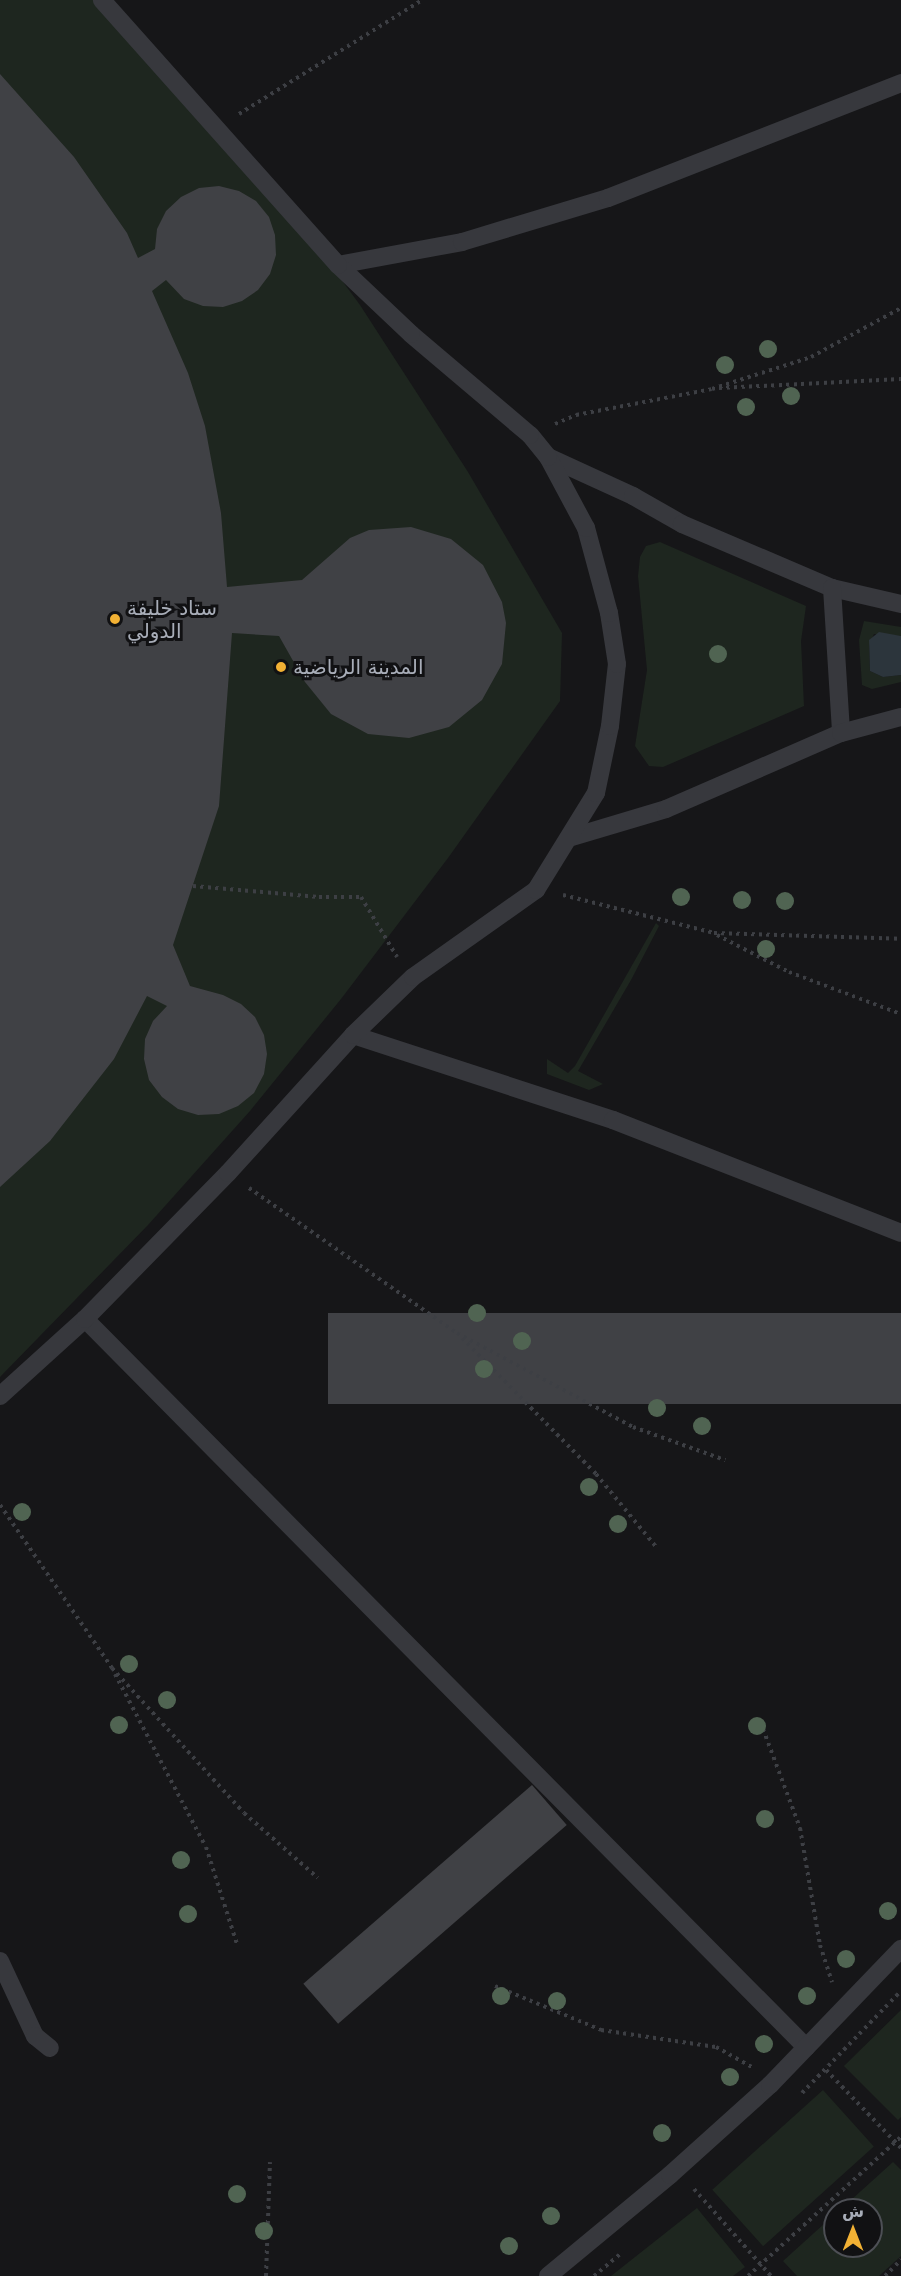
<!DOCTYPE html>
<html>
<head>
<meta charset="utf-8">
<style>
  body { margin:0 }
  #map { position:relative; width:901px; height:2276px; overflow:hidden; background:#161618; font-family:"DejaVu Sans",Vazirmatn,sans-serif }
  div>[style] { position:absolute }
  .green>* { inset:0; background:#1e261f; transform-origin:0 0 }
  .water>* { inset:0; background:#2c353c }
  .building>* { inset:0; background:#404145; transform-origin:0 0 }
  .path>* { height:4px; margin-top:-2px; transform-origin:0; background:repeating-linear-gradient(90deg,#3d3f44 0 3px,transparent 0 7.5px) }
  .service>* { height:18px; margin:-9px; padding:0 9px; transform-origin:9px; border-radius:9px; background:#37383d }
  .trees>* { width:18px; height:18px; margin:-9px; border-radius:50%; background:#506452 }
  .dots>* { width:16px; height:16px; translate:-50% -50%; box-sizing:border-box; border:3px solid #111113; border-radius:50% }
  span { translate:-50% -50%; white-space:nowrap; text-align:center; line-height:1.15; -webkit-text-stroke:6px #111113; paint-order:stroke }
  .poi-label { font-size:20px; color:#a8adb8 }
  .left { translate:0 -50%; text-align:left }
  .north { position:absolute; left:823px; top:2198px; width:60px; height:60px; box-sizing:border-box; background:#111113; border:2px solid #4d4f55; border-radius:50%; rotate:0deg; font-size:16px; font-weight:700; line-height:24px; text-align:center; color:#a8adb8 }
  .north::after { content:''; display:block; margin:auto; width:21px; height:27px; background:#f2b134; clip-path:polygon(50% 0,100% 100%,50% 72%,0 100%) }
</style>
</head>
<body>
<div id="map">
  <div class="green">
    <div style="clip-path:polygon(0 0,105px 0,293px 214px,360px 305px,468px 472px,562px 633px,560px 701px,448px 858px,341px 999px,250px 1111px,148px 1225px,0 1377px)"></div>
    <div style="clip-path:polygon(660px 542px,806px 606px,801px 641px,804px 706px,663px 767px,649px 766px,635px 746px,647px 670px,638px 576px,640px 557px,646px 546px)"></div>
    <div style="clip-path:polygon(864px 621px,901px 627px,901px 636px,874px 634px,869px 646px,870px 671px,883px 677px,901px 675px,901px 682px,872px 689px,862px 685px,859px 640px)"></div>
    <div style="clip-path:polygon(656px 923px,659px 926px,631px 980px,578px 1071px,603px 1084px,589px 1090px,547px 1074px,547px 1059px,568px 1073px,575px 1066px)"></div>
    <div style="clip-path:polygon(901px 2010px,901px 2117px,898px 2120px,844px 2066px)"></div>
    <div style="left:823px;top:2090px;width:76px;height:149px;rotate:48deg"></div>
    <div style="clip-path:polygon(893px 2162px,901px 2170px,901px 2256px,879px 2276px,797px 2276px,783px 2261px,835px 2214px,835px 2246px,871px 2246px,871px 2210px,840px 2210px)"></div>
    <div style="clip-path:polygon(697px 2208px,745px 2267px,733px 2276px,611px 2276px)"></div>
  </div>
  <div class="water">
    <div style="clip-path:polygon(879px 632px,901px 636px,901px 675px,883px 677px,870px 671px,869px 640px)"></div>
  </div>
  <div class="building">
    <div style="clip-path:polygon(0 74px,74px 157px,127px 233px,138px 258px,155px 249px,157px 229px,166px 211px,181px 197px,199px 188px,219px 186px,239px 191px,256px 201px,269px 217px,275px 235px,276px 255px,270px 274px,258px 290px,242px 301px,223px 307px,203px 306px,184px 299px,166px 280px,152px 291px,188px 373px,205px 426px,221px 513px,227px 587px,302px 580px,350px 538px,369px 530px,411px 527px,451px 539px,483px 565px,502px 602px,506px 623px,502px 664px,482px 700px,449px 727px,409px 738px,368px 734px,331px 714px,305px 682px,279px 636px,232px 633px,219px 806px,173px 945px,190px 986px,223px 995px,241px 1004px,255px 1017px,264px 1035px,267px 1054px,264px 1074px,254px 1093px,238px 1106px,219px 1114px,198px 1115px,178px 1109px,162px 1097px,149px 1080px,144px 1059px,145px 1039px,153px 1021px,167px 1006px,147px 996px,114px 1059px,50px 1141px,0 1187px)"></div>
    <div style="left:901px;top:1313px;width:91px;height:573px;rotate:90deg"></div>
    <div style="left:532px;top:1785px;width:53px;height:303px;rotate:49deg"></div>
  </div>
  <div class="path">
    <div style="left:239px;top:114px;width:216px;rotate:-31.9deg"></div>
    <div style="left:719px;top:388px;width:182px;rotate:-2.8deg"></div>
    <div style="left:555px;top:424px;width:23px;rotate:-23deg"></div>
    <div style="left:576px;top:415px;width:138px;rotate:-10.8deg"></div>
    <div style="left:712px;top:389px;width:104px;rotate:-17.9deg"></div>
    <div style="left:811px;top:357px;width:102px;rotate:-28.6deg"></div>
    <div style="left:193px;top:886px;width:126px;rotate:5deg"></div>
    <div style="left:319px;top:897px;width:42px"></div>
    <div style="left:361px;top:897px;width:70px;rotate:59deg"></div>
    <div style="left:563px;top:895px;width:156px;rotate:14.1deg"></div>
    <div style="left:714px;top:933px;width:187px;rotate:1.8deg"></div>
    <div style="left:717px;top:935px;width:81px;rotate:27.2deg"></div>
    <div style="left:789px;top:972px;width:120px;rotate:20.6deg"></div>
    <div style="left:249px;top:1188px;width:254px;rotate:34.9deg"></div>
    <div style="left:457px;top:1333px;width:200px;rotate:28.1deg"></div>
    <div style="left:633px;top:1427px;width:98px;rotate:19.7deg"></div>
    <div style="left:462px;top:1338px;width:191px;rotate:45.4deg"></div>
    <div style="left:596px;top:1474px;width:96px;rotate:50.5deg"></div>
    <div style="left:0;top:1505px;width:198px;rotate:55.5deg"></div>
    <div style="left:112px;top:1668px;width:196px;rotate:47.7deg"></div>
    <div style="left:244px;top:1813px;width:98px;rotate:41.3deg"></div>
    <div style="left:115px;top:1674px;width:195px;rotate:62.3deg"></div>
    <div style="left:206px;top:1847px;width:102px;rotate:72.3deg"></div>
    <div style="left:763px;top:1729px;width:106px;rotate:69.5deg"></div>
    <div style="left:800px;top:1828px;width:119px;rotate:80.3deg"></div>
    <div style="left:820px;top:1945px;width:39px;rotate:72deg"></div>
    <div style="left:495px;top:1986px;width:115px;rotate:22.5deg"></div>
    <div style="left:601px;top:2030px;width:116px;rotate:8.4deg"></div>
    <div style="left:716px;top:2047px;width:41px;rotate:29.1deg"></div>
    <div style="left:826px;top:2070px;width:108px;rotate:46.1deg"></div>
    <div style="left:802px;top:2093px;width:142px;rotate:-45.9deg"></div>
    <div style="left:694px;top:2189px;width:116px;rotate:48.5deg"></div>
    <div style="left:266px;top:2276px;width:114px;rotate:-88deg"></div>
    <div style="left:594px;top:2276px;width:35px;rotate:-40deg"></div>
    <div style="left:748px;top:2276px;width:207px;rotate:-42.3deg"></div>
    <div style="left:885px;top:2276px;width:23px;rotate:-45deg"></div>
  </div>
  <div class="service">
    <div style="left:338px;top:265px;width:126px;rotate:-10.5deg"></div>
    <div style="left:462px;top:242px;width:152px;rotate:-16.8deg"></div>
    <div style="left:608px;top:198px;width:315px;rotate:-21.4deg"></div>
    <div style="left:548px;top:457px;width:94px;rotate:24.6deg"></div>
    <div style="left:633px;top:496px;width:56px;rotate:29.7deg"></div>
    <div style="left:682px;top:524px;width:163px;rotate:23.1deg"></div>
    <div style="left:832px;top:588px;width:71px;rotate:13.1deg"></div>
    <div style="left:832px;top:588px;width:145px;rotate:86.4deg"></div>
    <div style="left:569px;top:838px;width:101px;rotate:-16.6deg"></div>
    <div style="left:666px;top:809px;width:191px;rotate:-23.5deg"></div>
    <div style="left:841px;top:733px;width:62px;rotate:-14.9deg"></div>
    <div style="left:353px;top:1035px;width:274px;rotate:18.1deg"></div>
    <div style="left:613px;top:1120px;width:309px;rotate:21.4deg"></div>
    <div style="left:85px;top:1319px;width:1025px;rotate:45.28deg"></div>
    <div style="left:0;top:1396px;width:115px;rotate:-42.2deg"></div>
    <div style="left:85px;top:1319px;width:204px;rotate:-45.6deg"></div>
    <div style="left:228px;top:1173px;width:186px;rotate:-47.8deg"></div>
    <div style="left:353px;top:1035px;width:83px;rotate:-44deg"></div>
    <div style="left:413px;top:977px;width:151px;rotate:-35.3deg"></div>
    <div style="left:536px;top:890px;width:114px;rotate:-58.3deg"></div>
    <div style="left:596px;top:793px;width:68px;rotate:-78.2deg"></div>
    <div style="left:610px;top:726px;width:62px;rotate:-83.6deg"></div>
    <div style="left:617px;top:664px;width:52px;rotate:-98.9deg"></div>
    <div style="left:609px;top:613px;width:88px;rotate:-105.1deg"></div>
    <div style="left:586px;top:528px;width:81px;rotate:-118.2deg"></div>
    <div style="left:548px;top:457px;width:28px;rotate:-129deg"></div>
    <div style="left:530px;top:435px;width:156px;rotate:-139.7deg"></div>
    <div style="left:411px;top:334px;width:100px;rotate:-136.6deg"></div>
    <div style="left:338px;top:265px;width:355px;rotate:-131.7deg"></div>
    <div style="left:0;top:1961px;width:83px;rotate:65deg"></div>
    <div style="left:35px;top:2036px;width:19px;rotate:39deg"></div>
    <div style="left:548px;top:2276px;width:158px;rotate:-39.6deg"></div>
    <div style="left:670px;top:2175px;width:135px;rotate:-42deg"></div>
    <div style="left:770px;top:2085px;width:189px;rotate:-46.1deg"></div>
  </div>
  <div class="trees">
    <div style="left:768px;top:349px"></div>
    <div style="left:725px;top:365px"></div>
    <div style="left:791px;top:396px"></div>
    <div style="left:746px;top:407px"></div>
    <div style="left:718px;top:654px"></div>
    <div style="left:681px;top:897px"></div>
    <div style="left:742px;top:900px"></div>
    <div style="left:785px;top:901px"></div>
    <div style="left:766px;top:949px"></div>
    <div style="left:477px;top:1313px"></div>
    <div style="left:522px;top:1341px"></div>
    <div style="left:484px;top:1369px"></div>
    <div style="left:657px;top:1408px"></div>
    <div style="left:702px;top:1426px"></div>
    <div style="left:589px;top:1487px"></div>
    <div style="left:22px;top:1512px"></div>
    <div style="left:618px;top:1524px"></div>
    <div style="left:129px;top:1664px"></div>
    <div style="left:167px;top:1700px"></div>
    <div style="left:119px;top:1725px"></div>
    <div style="left:757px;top:1726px"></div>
    <div style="left:765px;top:1819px"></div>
    <div style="left:181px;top:1860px"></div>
    <div style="left:888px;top:1911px"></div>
    <div style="left:188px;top:1914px"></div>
    <div style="left:846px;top:1959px"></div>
    <div style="left:501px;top:1996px"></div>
    <div style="left:807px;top:1996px"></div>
    <div style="left:557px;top:2001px"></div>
    <div style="left:764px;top:2044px"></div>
    <div style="left:730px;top:2077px"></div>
    <div style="left:662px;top:2133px"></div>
    <div style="left:237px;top:2194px"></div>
    <div style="left:551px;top:2216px"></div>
    <div style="left:264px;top:2231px"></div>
    <div style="left:509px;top:2246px"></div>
  </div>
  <div class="dots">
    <div style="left:115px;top:619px;background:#f2b134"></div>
    <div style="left:281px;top:667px;background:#f2b134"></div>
  </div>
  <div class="poi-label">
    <span class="left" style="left:127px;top:620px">ستاد خليفة<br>الدولي</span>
    <span class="left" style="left:293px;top:667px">المدينة الرياضية</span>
  </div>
  <div class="north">ش</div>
</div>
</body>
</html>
